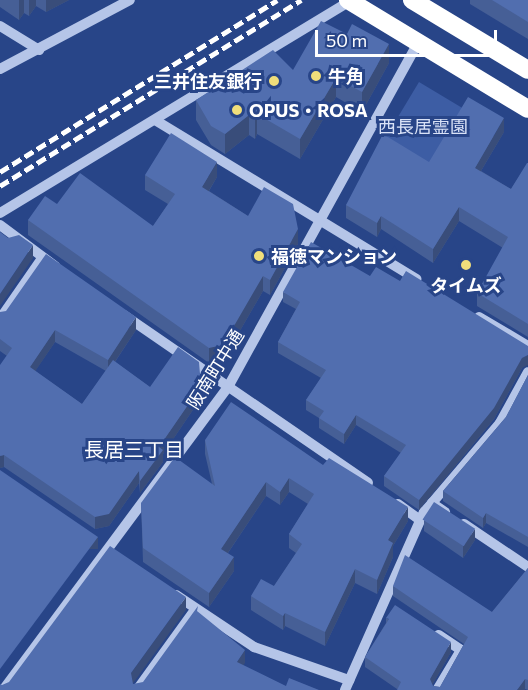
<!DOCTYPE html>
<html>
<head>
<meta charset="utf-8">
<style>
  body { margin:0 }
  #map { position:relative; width:528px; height:690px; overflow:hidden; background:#284588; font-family:Commissioner,"Noto Sans JP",sans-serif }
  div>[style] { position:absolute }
  .green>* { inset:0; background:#3d5da4; transform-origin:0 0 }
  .minor>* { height:10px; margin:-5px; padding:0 5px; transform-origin:5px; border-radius:5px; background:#b5c5e8 }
  .highway>* { height:18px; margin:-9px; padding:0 9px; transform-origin:9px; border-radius:9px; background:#fff }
  .rail>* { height:4.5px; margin-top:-2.25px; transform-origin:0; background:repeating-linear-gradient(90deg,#fff 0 10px,transparent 0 14.5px) }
  .wall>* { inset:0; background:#465f96 }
  .shaded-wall>* { inset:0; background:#394d7a; transform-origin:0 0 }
  .building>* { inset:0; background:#516eaf; transform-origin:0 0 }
  .dots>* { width:16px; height:16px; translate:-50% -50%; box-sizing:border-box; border:3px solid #284588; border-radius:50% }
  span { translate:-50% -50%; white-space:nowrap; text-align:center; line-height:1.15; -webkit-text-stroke:6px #284588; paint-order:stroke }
  .poi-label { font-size:18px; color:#fff; font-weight:700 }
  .left { translate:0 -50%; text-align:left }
  .right { translate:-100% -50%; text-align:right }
  .park-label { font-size:18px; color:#d9e2f7 }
  .street-label { font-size:18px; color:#fff }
  .neighbourhood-label { font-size:20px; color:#fff }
  .scale { position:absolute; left:315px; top:30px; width:182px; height:27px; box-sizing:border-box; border:3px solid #fff; border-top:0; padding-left:8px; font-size:18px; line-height:21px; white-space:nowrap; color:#fff; -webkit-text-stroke:4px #284588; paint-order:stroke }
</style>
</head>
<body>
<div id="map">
  <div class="green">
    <div style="left:419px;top:82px;width:54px;height:72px;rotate:31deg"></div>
  </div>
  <div class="minor">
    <div style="left:0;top:26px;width:46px;rotate:31.6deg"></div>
    <div style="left:0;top:69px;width:147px;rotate:-28deg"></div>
    <div style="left:155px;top:120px;width:306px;rotate:31.3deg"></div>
    <div style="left:0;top:213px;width:409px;rotate:-31.2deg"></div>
    <div style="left:0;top:225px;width:69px;rotate:36.7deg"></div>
    <div style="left:124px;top:315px;width:296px;rotate:34.5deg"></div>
    <div style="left:479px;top:317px;width:57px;rotate:30.6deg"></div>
    <div style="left:0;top:319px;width:75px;rotate:-55.3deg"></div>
    <div style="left:432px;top:503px;width:105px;rotate:-49.6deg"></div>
    <div style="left:500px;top:423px;width:58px;rotate:-61.2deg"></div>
    <div style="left:398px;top:504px;width:27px;rotate:36deg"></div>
    <div style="left:464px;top:524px;width:77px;rotate:33.9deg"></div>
    <div style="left:176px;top:595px;width:94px;rotate:33.7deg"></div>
    <div style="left:254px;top:647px;width:101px;rotate:19.2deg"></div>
    <div style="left:3px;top:690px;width:377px;rotate:-53.4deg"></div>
    <div style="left:228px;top:387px;width:393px;rotate:-61.1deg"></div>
    <div style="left:137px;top:690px;width:99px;rotate:-54.1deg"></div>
    <div style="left:345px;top:690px;width:195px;rotate:-66.1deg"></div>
    <div style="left:424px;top:512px;width:12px;rotate:-48deg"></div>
    <div style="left:432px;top:503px;width:16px;rotate:35deg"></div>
    <div style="left:437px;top:690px;width:47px;rotate:-59deg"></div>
    <div style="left:461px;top:650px;width:27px;rotate:-146deg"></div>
  </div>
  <div class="highway">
    <div style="left:348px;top:0;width:210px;rotate:31.2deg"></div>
    <div style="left:412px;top:0;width:135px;rotate:31.1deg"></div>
  </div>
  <div class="rail">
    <div style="left:0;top:172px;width:326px;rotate:-31.8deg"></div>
    <div style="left:0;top:186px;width:354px;rotate:-31.7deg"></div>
  </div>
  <div class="wall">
    <div style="clip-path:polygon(0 0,69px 0,46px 12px,36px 6px,29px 16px,24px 13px,19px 20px,0 7px)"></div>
    <div style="clip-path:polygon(470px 0,528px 0,528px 39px,470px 4px)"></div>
    <div style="clip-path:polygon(389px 63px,362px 112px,336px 97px,300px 159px,257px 134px,255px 139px,249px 135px,225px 154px,211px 145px,196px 120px,196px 100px,293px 70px)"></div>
    <div style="clip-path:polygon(504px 132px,481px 171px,511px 189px,528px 163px,528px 337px,477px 306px,477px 293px,503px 248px,459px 221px,433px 263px,381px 229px,377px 237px,346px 218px,346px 205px,429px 162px)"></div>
    <div style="clip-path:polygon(145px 175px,217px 177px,209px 191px,248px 216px,298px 244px,270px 295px,263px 291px,223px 360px,209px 363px,28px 235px,28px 220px,57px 204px,153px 226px,168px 204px,145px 190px)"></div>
    <div style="clip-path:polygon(283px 292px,522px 368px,494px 419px,419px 510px,384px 486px,384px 476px,401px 453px,356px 425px,344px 444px,319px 428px,319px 418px,306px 410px,306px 400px,321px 378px,278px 353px,278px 342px,296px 309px,283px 302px)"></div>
    <div style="clip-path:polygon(evenodd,0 312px,136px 330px,115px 362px,150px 387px,201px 398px,163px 454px,163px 462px,140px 493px,139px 483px,109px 526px,95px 529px,4px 467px,0 468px,7px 356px,0 351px,0 312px,55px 342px,106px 371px,82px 404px,35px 371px,55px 342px)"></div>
    <div style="clip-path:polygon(528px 375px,528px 547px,486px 523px,483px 528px,443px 501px,443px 491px,506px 417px)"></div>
    <div style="clip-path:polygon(205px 440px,323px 465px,408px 521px,393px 546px,393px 557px,377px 594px,355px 583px,325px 646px,285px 626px,283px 630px,251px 610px,251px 596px,274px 586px,296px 553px,289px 548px,289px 534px,308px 504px,289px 492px,280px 505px,266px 496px,228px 553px,234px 571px,209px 607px,143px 562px,141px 503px,212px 484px,205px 454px)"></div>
    <div style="clip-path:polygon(424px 520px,475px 540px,463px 558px,424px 531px)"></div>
    <div style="clip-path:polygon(528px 568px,528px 690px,525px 689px,397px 689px,365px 667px,365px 657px,386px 623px,386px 618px,451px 652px,432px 685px,433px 686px,440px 687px,464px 644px,393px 596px,393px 586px,492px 612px)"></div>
  </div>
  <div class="shaded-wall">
    <div style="clip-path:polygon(19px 0,24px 0,24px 13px,19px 20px)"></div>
    <div style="clip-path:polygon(29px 0,36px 0,36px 6px,29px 16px)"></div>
    <div style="clip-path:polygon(46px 0,69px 0,46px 12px)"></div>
    <div style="clip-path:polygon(389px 44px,389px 63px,362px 112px,362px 92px)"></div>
    <div style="clip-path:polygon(336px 78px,336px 97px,300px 159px,300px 139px)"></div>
    <div style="clip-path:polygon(257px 114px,257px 134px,255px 139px,255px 120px)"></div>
    <div style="clip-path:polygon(249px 115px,249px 135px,225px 154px,225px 134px)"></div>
    <div style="clip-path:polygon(504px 118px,504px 132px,475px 181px,475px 168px)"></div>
    <div style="clip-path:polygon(217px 162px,217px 177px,202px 202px,202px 187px)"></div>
    <div style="clip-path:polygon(459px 207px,459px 221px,433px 263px,433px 249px)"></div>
    <div style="clip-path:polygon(381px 216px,381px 229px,377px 237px,377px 223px)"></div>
    <div style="clip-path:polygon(298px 229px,298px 244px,270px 295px,270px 280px)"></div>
    <div style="clip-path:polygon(33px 245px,33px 258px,0 306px,0 294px)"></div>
    <div style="clip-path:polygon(263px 276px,263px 291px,223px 360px,209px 363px,209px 348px)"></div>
    <div style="clip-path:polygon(136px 317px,136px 330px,108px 372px,108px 360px)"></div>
    <div style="clip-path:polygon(55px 330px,55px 342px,30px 379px,30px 367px)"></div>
    <div style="clip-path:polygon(528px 355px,528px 365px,522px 368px,494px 419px,419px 510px,419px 500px,522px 358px)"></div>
    <div style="clip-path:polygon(201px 386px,201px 398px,163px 454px,163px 462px,140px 493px,140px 481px,159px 447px)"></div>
    <div style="clip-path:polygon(356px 415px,356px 425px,344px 444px,344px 434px)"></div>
    <div style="clip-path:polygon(4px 455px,4px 467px,0 468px,0 456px)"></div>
    <div style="clip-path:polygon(139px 471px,139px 483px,109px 526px,95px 529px,95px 517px)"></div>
    <div style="clip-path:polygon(289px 478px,289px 492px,280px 505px,280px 492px)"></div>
    <div style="clip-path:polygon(266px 482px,266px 496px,221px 563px,221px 549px)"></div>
    <div style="clip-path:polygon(408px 507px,408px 521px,393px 546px,393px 557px,377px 594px,377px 580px,388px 540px)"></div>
    <div style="clip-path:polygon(486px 513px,486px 523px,483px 528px,483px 518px)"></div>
    <div style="clip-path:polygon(475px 529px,475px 540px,463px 558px,463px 546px)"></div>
    <div style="left:98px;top:537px;width:12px;height:164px;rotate:90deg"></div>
    <div style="clip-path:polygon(234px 557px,234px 571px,209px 607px,209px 593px)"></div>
    <div style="clip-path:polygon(355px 569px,355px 583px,325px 646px,325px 632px)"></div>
    <div style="clip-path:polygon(186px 597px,186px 610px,131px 686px,131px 673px)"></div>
    <div style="clip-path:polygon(285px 613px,285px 626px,283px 630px,283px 616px)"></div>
    <div style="clip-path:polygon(451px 642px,451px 652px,430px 689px,430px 679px)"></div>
    <div style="clip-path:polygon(245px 650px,245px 663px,237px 674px,237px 662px)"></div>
    <div style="clip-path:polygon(525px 679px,525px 690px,517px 690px)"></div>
  </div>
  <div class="building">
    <div style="clip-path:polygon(492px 0,528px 0,528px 22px)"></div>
    <div style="clip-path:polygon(321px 21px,347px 34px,352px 24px,389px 44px,362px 92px,336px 78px,300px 139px,257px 114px,255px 120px,249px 115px,225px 134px,211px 126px,196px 100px,273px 50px,293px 70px)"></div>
    <div style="clip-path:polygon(468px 97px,504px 118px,475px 168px,511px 189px,527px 163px,528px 163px,528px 324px,477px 293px,508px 237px,459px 207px,433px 249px,381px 216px,377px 223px,346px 205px,383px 134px,429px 162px)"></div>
    <div style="clip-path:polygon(171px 133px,217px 162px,202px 187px,248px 216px,264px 187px,293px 204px,298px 229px,270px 280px,263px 276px,223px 345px,209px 348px,28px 220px,45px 196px,57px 204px,80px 173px,153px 226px,175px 194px,145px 175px)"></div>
    <div style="clip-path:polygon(0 232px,8px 238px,19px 235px,33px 245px,0 294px)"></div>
    <div style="clip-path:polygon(311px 242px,370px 276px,376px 267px,400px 281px,406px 271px,528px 346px,528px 355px,522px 358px,494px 408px,419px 500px,384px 476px,406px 445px,356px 415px,344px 434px,319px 418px,324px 411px,306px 400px,326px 370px,278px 342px,300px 302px,283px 292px)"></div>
    <div style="clip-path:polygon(46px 254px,136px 317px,108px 360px,55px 330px,30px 367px,82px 404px,113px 360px,150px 387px,178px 347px,199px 362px,201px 386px,159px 447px,163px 450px,140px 481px,139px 471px,109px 514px,95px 517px,4px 455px,0 456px,0 365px,12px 348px,0 339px,0 312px,6px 311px)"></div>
    <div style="clip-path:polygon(528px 375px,528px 537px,486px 513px,483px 518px,443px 491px,506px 417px)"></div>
    <div style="clip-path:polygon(231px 402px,323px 465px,329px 458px,408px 507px,388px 540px,393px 543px,377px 580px,355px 569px,325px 632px,285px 613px,283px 616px,251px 596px,261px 579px,274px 586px,302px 544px,289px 534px,314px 494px,289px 478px,280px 492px,266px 482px,221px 549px,234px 557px,209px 593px,143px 548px,141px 503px,175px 457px,215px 486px,205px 440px)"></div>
    <div style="clip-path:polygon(0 470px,98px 537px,0 669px)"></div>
    <div style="left:434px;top:502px;width:49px;height:21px;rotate:33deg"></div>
    <div style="clip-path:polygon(110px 546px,186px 597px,131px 673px,133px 684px,143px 682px,198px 606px,197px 611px,245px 650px,237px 662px,286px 686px,289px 678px,319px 690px,0 690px,0 684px,2px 685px,9px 682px)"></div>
    <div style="clip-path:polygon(405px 555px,492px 612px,528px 568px,528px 680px,525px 679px,517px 690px,397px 690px,401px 682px,365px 657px,389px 619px,386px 618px,395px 605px,451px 642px,430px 679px,433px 686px,440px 687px,468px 637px,393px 586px)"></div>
  </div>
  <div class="dots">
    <div style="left:316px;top:76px;background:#f0de7b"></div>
    <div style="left:274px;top:81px;background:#f0de7b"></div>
    <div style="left:237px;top:110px;background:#f0de7b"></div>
    <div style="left:259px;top:256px;background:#f0de7b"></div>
    <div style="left:466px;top:265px;background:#f0de7b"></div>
  </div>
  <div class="poi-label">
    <span class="left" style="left:328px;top:76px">牛角</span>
    <span class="right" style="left:262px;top:81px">三井住友銀行</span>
    <span class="left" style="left:249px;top:110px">OPUS・ROSA</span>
    <span class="left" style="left:271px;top:256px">福徳マンション</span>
    <span style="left:466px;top:285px">タイムズ</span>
  </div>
  <div class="park-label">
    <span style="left:423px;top:126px">西長居霊園</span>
  </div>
  <div class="street-label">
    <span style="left:215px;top:369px;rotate:-58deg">阪南町中通</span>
  </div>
  <div class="neighbourhood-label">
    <span style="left:134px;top:449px">長居三丁目</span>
  </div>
  <div class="scale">50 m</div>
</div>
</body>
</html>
